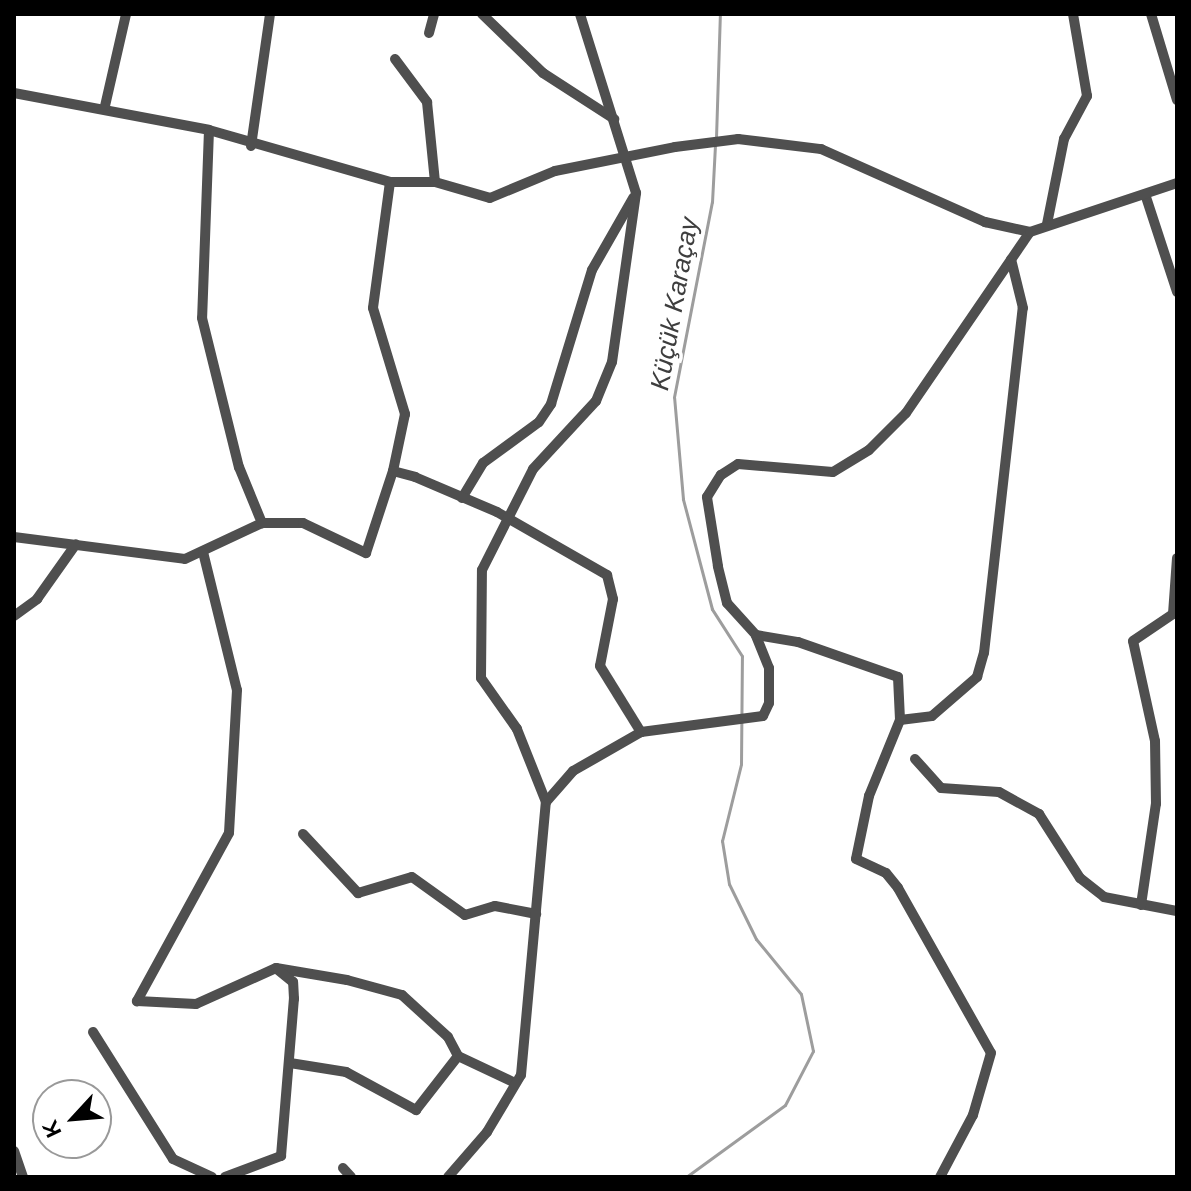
<!DOCTYPE html>
<html>
<head>
<meta charset="utf-8">
<style>
  body { margin:0 }
  #map { position:relative; width:1191px; height:1191px; overflow:hidden; background:#fff; font-family:Arial,sans-serif }
  div>[style] { position:absolute }
  .stream>* { height:3px; margin:-1.5px; padding:0 1.5px; transform-origin:1.5px; border-radius:1.5px; background:#9d9d9d }
  .minor>* { height:10px; margin:-5px; padding:0 5px; transform-origin:5px; border-radius:5px; background:#4f4f4f }
  span { translate:-50% -50%; white-space:nowrap; text-align:center; line-height:1.15; -webkit-text-stroke:7px #fff; paint-order:stroke }
  .water-label { font-size:26px; color:#3e3e3e; font-style:italic }
  .frame { position:absolute; inset:0; border:16px solid #000; pointer-events:none }
  .north { position:absolute; left:32px; top:1079px; width:80px; height:80px; box-sizing:border-box; background:#fff; border:2px solid #999; border-radius:50%; rotate:244deg; font-size:22px; font-weight:700; line-height:32px; text-align:center; color:#000 }
  .north::after { content:''; display:block; margin:auto; width:28px; height:36px; background:#000; clip-path:polygon(50% 0,100% 100%,50% 72%,0 100%) }
</style>
</head>
<body>
<div id="map">
  <div class="stream">
    <div style="left:716px;top:138px;width:124px;rotate:-88.2deg"></div>
    <div style="left:686px;top:1177px;width:122px;rotate:-36deg"></div>
    <div style="left:785px;top:1105px;width:61px;rotate:-62.6deg"></div>
    <div style="left:813px;top:1051px;width:58px;rotate:-101.9deg"></div>
    <div style="left:801px;top:994px;width:71px;rotate:-129.3deg"></div>
    <div style="left:756px;top:939px;width:61px;rotate:-116.1deg"></div>
    <div style="left:729px;top:884px;width:44px;rotate:-99.2deg"></div>
    <div style="left:722px;top:841px;width:79px;rotate:-76.1deg"></div>
    <div style="left:741px;top:764px;width:108px;rotate:-89.5deg"></div>
    <div style="left:742px;top:656px;width:56px;rotate:-122.6deg"></div>
    <div style="left:712px;top:609px;width:114px;rotate:-104.8deg"></div>
    <div style="left:683px;top:499px;width:102px;rotate:-95deg"></div>
    <div style="left:674px;top:397px;width:199px;rotate:-79deg"></div>
    <div style="left:712px;top:202px;width:57px;rotate:-87deg"></div>
  </div>
  <div class="minor">
    <div style="left:482px;top:14px;width:85px;rotate:44deg"></div>
    <div style="left:543px;top:73px;width:85px;rotate:32.9deg"></div>
    <div style="left:1151px;top:14px;width:90px;rotate:73.2deg"></div>
    <div style="left:429px;top:33px;width:20px;rotate:-75deg"></div>
    <div style="left:395px;top:59px;width:54px;rotate:53.3deg"></div>
    <div style="left:427px;top:102px;width:80px;rotate:84.3deg"></div>
    <div style="left:14px;top:93px;width:198px;rotate:10.7deg"></div>
    <div style="left:209px;top:130px;width:188px;rotate:16deg"></div>
    <div style="left:390px;top:182px;width:45px"></div>
    <div style="left:435px;top:182px;width:57px;rotate:16.2deg"></div>
    <div style="left:490px;top:198px;width:70px;rotate:-22.6deg"></div>
    <div style="left:555px;top:171px;width:122px;rotate:-11.3deg"></div>
    <div style="left:675px;top:147px;width:64px;rotate:-7.2deg"></div>
    <div style="left:738px;top:139px;width:84px;rotate:6.9deg"></div>
    <div style="left:821px;top:149px;width:180px;rotate:24deg"></div>
    <div style="left:985px;top:222px;width:46px;rotate:12.5deg"></div>
    <div style="left:105px;top:106px;width:94px;rotate:-77.1deg"></div>
    <div style="left:209px;top:130px;width:188px;rotate:92.1deg"></div>
    <div style="left:202px;top:318px;width:154px;rotate:76.1deg"></div>
    <div style="left:239px;top:467px;width:61px;rotate:67.7deg"></div>
    <div style="left:251px;top:146px;width:133px;rotate:-81.8deg"></div>
    <div style="left:390px;top:182px;width:127px;rotate:97.7deg"></div>
    <div style="left:373px;top:308px;width:111px;rotate:73.2deg"></div>
    <div style="left:405px;top:414px;width:58px;rotate:101.9deg"></div>
    <div style="left:1146px;top:197px;width:100px;rotate:71.9deg"></div>
    <div style="left:1047px;top:224px;width:87px;rotate:-78.7deg"></div>
    <div style="left:1064px;top:139px;width:49px;rotate:-61.9deg"></div>
    <div style="left:1087px;top:96px;width:83px;rotate:-99.7deg"></div>
    <div style="left:462px;top:498px;width:41px;rotate:-59deg"></div>
    <div style="left:483px;top:463px;width:69px;rotate:-36.2deg"></div>
    <div style="left:539px;top:422px;width:22px;rotate:-56deg"></div>
    <div style="left:551px;top:404px;width:140px;rotate:-73deg"></div>
    <div style="left:592px;top:270px;width:83px;rotate:-60.3deg"></div>
    <div style="left:14px;top:537px;width:172px;rotate:7.3deg"></div>
    <div style="left:185px;top:559px;width:85px;rotate:-25.1deg"></div>
    <div style="left:262px;top:523px;width:41px"></div>
    <div style="left:303px;top:523px;width:70px;rotate:25.5deg"></div>
    <div style="left:366px;top:553px;width:86px;rotate:-71.8deg"></div>
    <div style="left:393px;top:471px;width:23px;rotate:15deg"></div>
    <div style="left:415px;top:477px;width:89px;rotate:23.1deg"></div>
    <div style="left:497px;top:512px;width:127px;rotate:29.8deg"></div>
    <div style="left:607px;top:575px;width:25px;rotate:76deg"></div>
    <div style="left:613px;top:599px;width:68px;rotate:101deg"></div>
    <div style="left:600px;top:666px;width:78px;rotate:58.2deg"></div>
    <div style="left:203px;top:552px;width:142px;rotate:76.2deg"></div>
    <div style="left:237px;top:690px;width:143px;rotate:93.2deg"></div>
    <div style="left:229px;top:833px;width:192px;rotate:118.7deg"></div>
    <div style="left:137px;top:1001px;width:59px;rotate:2.9deg"></div>
    <div style="left:196px;top:1004px;width:88px;rotate:-24.2deg"></div>
    <div style="left:276px;top:968px;width:72px;rotate:9.6deg"></div>
    <div style="left:347px;top:980px;width:57px;rotate:15.3deg"></div>
    <div style="left:402px;top:995px;width:62px;rotate:42.4deg"></div>
    <div style="left:448px;top:1037px;width:21px;rotate:62deg"></div>
    <div style="left:458px;top:1056px;width:63px;rotate:25.3deg"></div>
    <div style="left:14px;top:616px;width:29px;rotate:-36deg"></div>
    <div style="left:37px;top:599px;width:67px;rotate:-54.7deg"></div>
    <div style="left:756px;top:635px;width:43px;rotate:9.5deg"></div>
    <div style="left:798px;top:642px;width:106px;rotate:19.3deg"></div>
    <div style="left:898px;top:677px;width:43px;rotate:87.3deg"></div>
    <div style="left:900px;top:720px;width:82px;rotate:112.2deg"></div>
    <div style="left:869px;top:796px;width:64px;rotate:101.7deg"></div>
    <div style="left:856px;top:859px;width:33px;rotate:25deg"></div>
    <div style="left:886px;top:873px;width:19px;rotate:51deg"></div>
    <div style="left:898px;top:888px;width:189px;rotate:60.6deg"></div>
    <div style="left:991px;top:1053px;width:65px;rotate:106.2deg"></div>
    <div style="left:973px;top:1115px;width:70px;rotate:118deg"></div>
    <div style="left:900px;top:720px;width:32px;rotate:-7deg"></div>
    <div style="left:932px;top:716px;width:60px;rotate:-40.9deg"></div>
    <div style="left:977px;top:677px;width:25px;rotate:-74deg"></div>
    <div style="left:984px;top:653px;width:347px;rotate:-83.6deg"></div>
    <div style="left:1023px;top:308px;width:50px;rotate:-103.8deg"></div>
    <div style="left:915px;top:759px;width:39px;rotate:48deg"></div>
    <div style="left:941px;top:788px;width:58px;rotate:3.9deg"></div>
    <div style="left:999px;top:792px;width:46px;rotate:28.8deg"></div>
    <div style="left:1039px;top:814px;width:76px;rotate:57.4deg"></div>
    <div style="left:1080px;top:878px;width:31px;rotate:38deg"></div>
    <div style="left:1104px;top:897px;width:74px;rotate:10.9deg"></div>
    <div style="left:546px;top:802px;width:79px;rotate:-111.7deg"></div>
    <div style="left:517px;top:729px;width:62px;rotate:-125.2deg"></div>
    <div style="left:481px;top:678px;width:108px;rotate:-89.5deg"></div>
    <div style="left:482px;top:570px;width:113px;rotate:-63.2deg"></div>
    <div style="left:533px;top:469px;width:93px;rotate:-47.2deg"></div>
    <div style="left:596px;top:401px;width:42px;rotate:-67.7deg"></div>
    <div style="left:612px;top:362px;width:171px;rotate:-81.9deg"></div>
    <div style="left:636px;top:193px;width:188px;rotate:-107.4deg"></div>
    <div style="left:303px;top:834px;width:81px;rotate:47deg"></div>
    <div style="left:358px;top:893px;width:56px;rotate:-16.5deg"></div>
    <div style="left:412px;top:877px;width:65px;rotate:35.6deg"></div>
    <div style="left:465px;top:915px;width:31px;rotate:-17deg"></div>
    <div style="left:495px;top:906px;width:42px;rotate:11deg"></div>
    <div style="left:1141px;top:905px;width:102px;rotate:-81.6deg"></div>
    <div style="left:1156px;top:804px;width:63px;rotate:-90.9deg"></div>
    <div style="left:1155px;top:741px;width:102px;rotate:-102.4deg"></div>
    <div style="left:1133px;top:641px;width:48px;rotate:-34deg"></div>
    <div style="left:1173px;top:614px;width:56px;rotate:-85.9deg"></div>
    <div style="left:93px;top:1032px;width:150px;rotate:57.8deg"></div>
    <div style="left:173px;top:1159px;width:43px;rotate:24.8deg"></div>
    <div style="left:290px;top:1063px;width:57px;rotate:9.1deg"></div>
    <div style="left:346px;top:1072px;width:80px;rotate:28.5deg"></div>
    <div style="left:416px;top:1110px;width:68px;rotate:-52.1deg"></div>
    <div style="left:14px;top:1151px;width:28px;rotate:71deg"></div>
    <div style="left:343px;top:1168px;width:12px;rotate:48deg"></div>
    <div style="left:225px;top:1177px;width:60px;rotate:-20.6deg"></div>
    <div style="left:281px;top:1156px;width:158px;rotate:-85.3deg"></div>
    <div style="left:294px;top:999px;width:17px;rotate:-93deg"></div>
    <div style="left:293px;top:982px;width:19px;rotate:-141deg"></div>
    <div style="left:448px;top:1177px;width:60px;rotate:-49.1deg"></div>
    <div style="left:487px;top:1132px;width:66px;rotate:-59.2deg"></div>
    <div style="left:521px;top:1075px;width:274px;rotate:-84.8deg"></div>
    <div style="left:546px;top:802px;width:41px;rotate:-48.9deg"></div>
    <div style="left:573px;top:771px;width:78px;rotate:-29.8deg"></div>
    <div style="left:641px;top:732px;width:123px;rotate:-7.5deg"></div>
    <div style="left:763px;top:716px;width:14px;rotate:-65deg"></div>
    <div style="left:769px;top:703px;width:35px;rotate:-90deg"></div>
    <div style="left:769px;top:668px;width:35px;rotate:-112deg"></div>
    <div style="left:756px;top:635px;width:43px;rotate:-132.2deg"></div>
    <div style="left:727px;top:603px;width:38px;rotate:-104deg"></div>
    <div style="left:718px;top:566px;width:70px;rotate:-99.1deg"></div>
    <div style="left:707px;top:497px;width:26px;rotate:-58deg"></div>
    <div style="left:721px;top:475px;width:20px;rotate:-33deg"></div>
    <div style="left:738px;top:464px;width:95px;rotate:4.8deg"></div>
    <div style="left:833px;top:472px;width:42px;rotate:-31.4deg"></div>
    <div style="left:869px;top:450px;width:52px;rotate:-45deg"></div>
    <div style="left:906px;top:413px;width:219px;rotate:-55.6deg"></div>
    <div style="left:1030px;top:232px;width:155px;rotate:-18.4deg"></div>
  </div>
  <div class="water-label">
    <span style="left:675px;top:304px;rotate:-80deg">Küçük Karaçay</span>
  </div>
  <div class="frame"></div>
  <div class="north">K</div>
</div>
</body>
</html>
